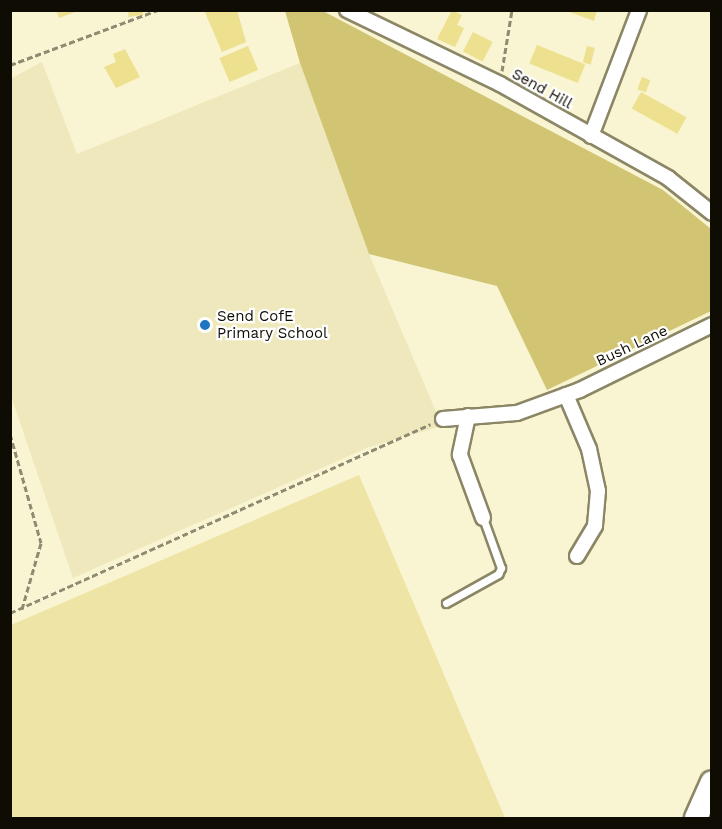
<!DOCTYPE html>
<html>
<head>
<meta charset="utf-8">
<style>
  body { margin:0 }
  #map { position:relative; width:722px; height:829px; overflow:hidden; background:#f9f4d1; font-family:"Work Sans",sans-serif }
  div>[style] { position:absolute }
  .built>* { inset:0; background:#efe8bd }
  .green>* { inset:0; background:#eee4a6 }
  .forest>* { inset:0; background:#d1c574 }
  .building>* { inset:0; background:#ede08f; transform-origin:0 0 }
  .path>* { height:3px; margin-top:-1.5px; transform-origin:0; background:repeating-linear-gradient(90deg,#8f8b73 0 6px,transparent 0 9px) }
  .roads { filter:drop-shadow(2px 0 #8b8666) drop-shadow(-2px 0 #8b8666) drop-shadow(0 2px #8b8666) drop-shadow(0 -2px #8b8666) }
  .service>* { height:7px; margin:-3.5px; padding:0 3.5px; transform-origin:3.5px; border-radius:3.5px; background:#fff }
  .minor>* { height:14px; margin:-7px; padding:0 7px; transform-origin:7px; border-radius:7px; background:#fff }
  .primary>* { height:22px; margin:-11px; padding:0 11px; transform-origin:11px; border-radius:11px; background:#fff }
  .dots>* { width:16px; height:16px; translate:-50% -50%; box-sizing:border-box; border:3px solid #fff; border-radius:50% }
  span { translate:-50% -50%; white-space:nowrap; text-align:center; line-height:1.15; -webkit-text-stroke:4.5px #fff; paint-order:stroke }
  .street-label { font-size:15px; color:#0f0d03 }
  .poi-label { font-size:15px; color:#0f0d03 }
  .left { translate:0 -50%; text-align:left }
  .frame { position:absolute; inset:0; border:12px solid #0f0d03; pointer-events:none }
</style>
</head>
<body>
<div id="map">
  <div class="built">
    <div style="clip-path:polygon(42px 62px,77px 154px,300px 63px,369px 254px,442px 426px,369px 447px,73px 578px,11px 396px,10px 79px)"></div>
  </div>
  <div class="green">
    <div style="clip-path:polygon(359px 475px,505px 818px,11px 818px,11px 625px)"></div>
  </div>
  <div class="forest">
    <div style="clip-path:polygon(285px 11px,323px 11px,663px 190px,711px 229px,711px 311px,547px 390px,497px 286px,369px 254px,300px 63px)"></div>
  </div>
  <div class="building">
    <div style="clip-path:polygon(56px 10px,78px 10px,78px 11px,59px 18px)"></div>
    <div style="clip-path:polygon(129px 10px,143px 10px,143px 15px,128px 17px)"></div>
    <div style="clip-path:polygon(204px 10px,237px 10px,246px 42px,222px 52px)"></div>
    <div style="clip-path:polygon(452px 10px,462px 15px,457px 25px,464px 28px,455px 47px,437px 39px)"></div>
    <div style="clip-path:polygon(564px 10px,597px 10px,594px 21px)"></div>
    <div style="left:473px;top:32px;width:22px;height:22px;rotate:27deg"></div>
    <div style="left:537px;top:45px;width:52px;height:20px;rotate:22deg"></div>
    <div style="left:248px;top:46px;width:26px;height:31px;rotate:67deg"></div>
    <div style="left:587px;top:46px;width:8px;height:17px;rotate:14deg"></div>
    <div style="clip-path:polygon(125px 49px,140px 77px,116px 88px,104px 67px,116px 62px,113px 54px)"></div>
    <div style="left:642px;top:77px;width:9px;height:13px;rotate:21deg"></div>
    <div style="left:641px;top:92px;width:52px;height:19px;rotate:29deg"></div>
  </div>
  <div class="path">
    <div style="left:10px;top:65px;width:158px;rotate:-20.4deg"></div>
    <div style="left:502px;top:71px;width:62px;rotate:-80.7deg"></div>
    <div style="left:10px;top:434px;width:113px;rotate:74.1deg"></div>
    <div style="left:41px;top:543px;width:69px;rotate:106.1deg"></div>
    <div style="left:10px;top:613px;width:461px;rotate:-24.2deg"></div>
  </div>
  <div class="roads">
    <div class="service">
      <div style="left:446px;top:603px;width:60px;rotate:-29.1deg"></div>
      <div style="left:498px;top:574px;width:7px;rotate:-63deg"></div>
      <div style="left:501px;top:568px;width:53px;rotate:-109.8deg"></div>
    </div>
    <div class="minor">
      <div style="left:347px;top:10px;width:170px;rotate:25.8deg"></div>
      <div style="left:500px;top:84px;width:193px;rotate:29.2deg"></div>
      <div style="left:668px;top:178px;width:56px;rotate:38.5deg"></div>
      <div style="left:591px;top:136px;width:135px;rotate:-69.1deg"></div>
      <div style="left:566px;top:395px;width:59px;rotate:66.9deg"></div>
      <div style="left:589px;top:449px;width:43px;rotate:77.9deg"></div>
      <div style="left:598px;top:491px;width:35px;rotate:95deg"></div>
      <div style="left:595px;top:526px;width:35px;rotate:121deg"></div>
      <div style="left:468px;top:416px;width:40px;rotate:102deg"></div>
      <div style="left:460px;top:455px;width:67px;rotate:69.9deg"></div>
      <div style="left:443px;top:419px;width:74px;rotate:-4.6deg"></div>
      <div style="left:517px;top:413px;width:67px;rotate:-20.1deg"></div>
      <div style="left:580px;top:390px;width:147px;rotate:-26.2deg"></div>
    </div>
    <div class="primary">
      <div style="left:696px;top:818px;width:39px;rotate:-66deg"></div>
    </div>
  </div>
  <div class="dots">
    <div style="left:205px;top:325px;background:#1d75c3"></div>
  </div>
  <div class="street-label">
    <span style="left:542px;top:89px;rotate:29deg">Send Hill</span>
    <span style="left:632px;top:346px;rotate:-25deg">Bush Lane</span>
  </div>
  <div class="poi-label">
    <span class="left" style="left:217px;top:325px">Send CofE<br>Primary School</span>
  </div>
  <div class="frame"></div>
</div>
</body>
</html>
